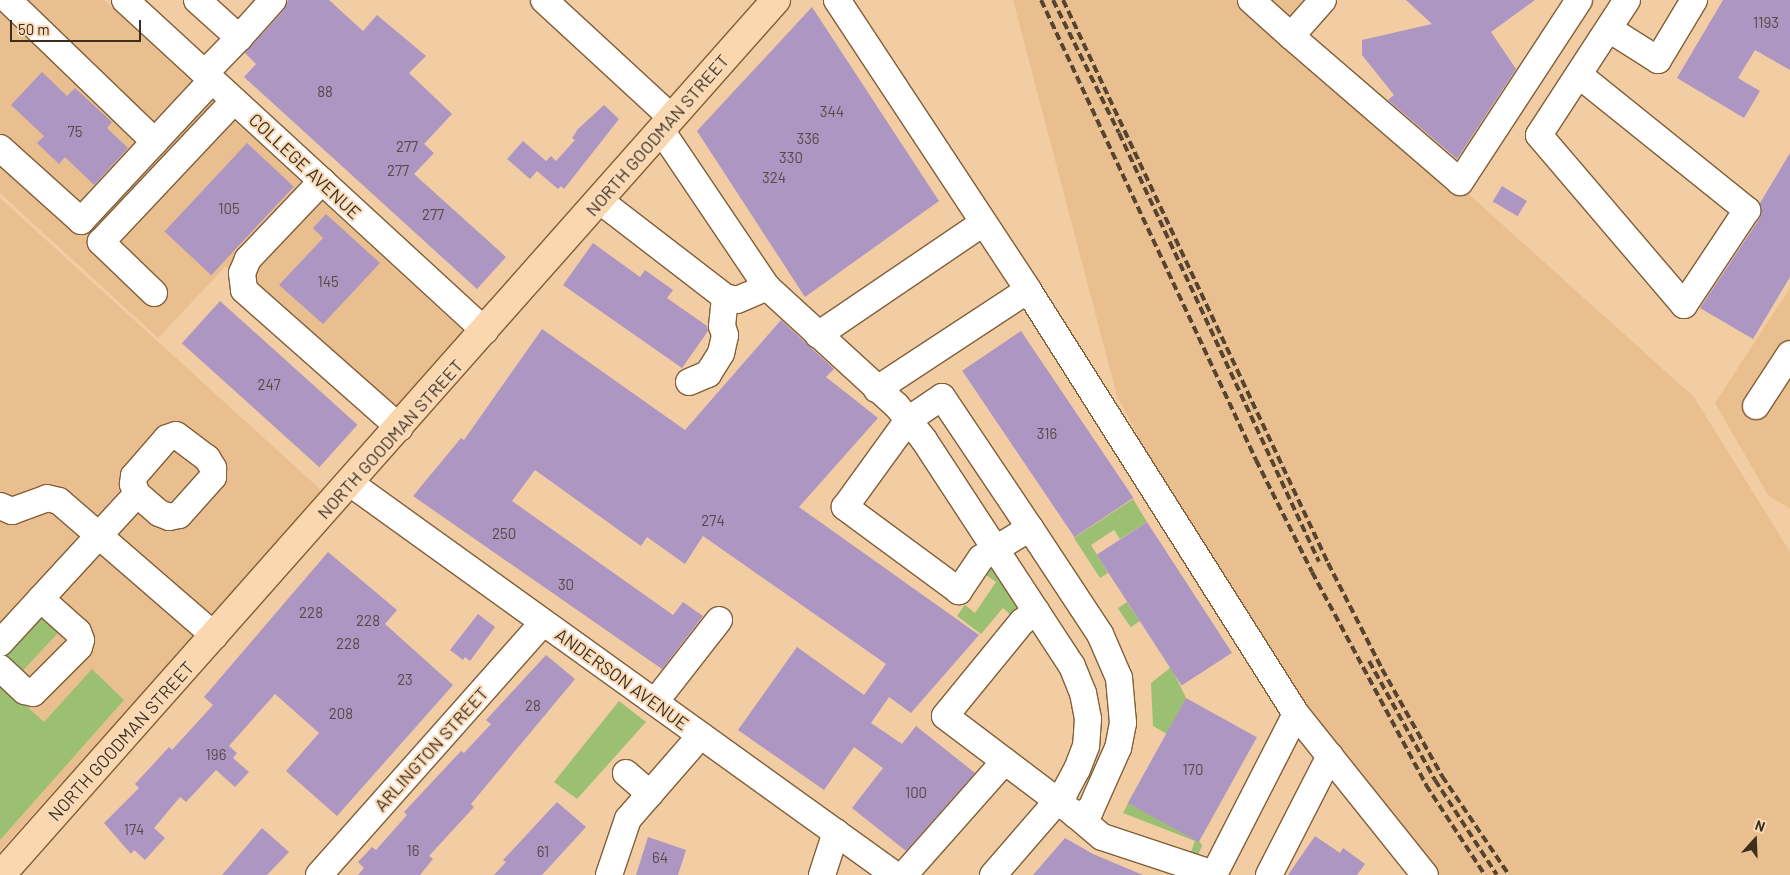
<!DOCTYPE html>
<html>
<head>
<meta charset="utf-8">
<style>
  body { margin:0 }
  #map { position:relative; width:1790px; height:875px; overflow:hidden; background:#f2cca3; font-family:Barlow,sans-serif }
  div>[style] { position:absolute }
  .built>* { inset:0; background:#eabf90 }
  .green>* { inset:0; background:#9bc072; transform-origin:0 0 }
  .building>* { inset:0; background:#ae96c2; transform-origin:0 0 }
  .roads { filter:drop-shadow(1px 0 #815f39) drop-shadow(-1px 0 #815f39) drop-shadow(0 1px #815f39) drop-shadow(0 -1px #815f39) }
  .minor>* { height:26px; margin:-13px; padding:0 13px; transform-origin:13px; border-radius:13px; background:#fff }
  .major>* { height:28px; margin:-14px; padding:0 14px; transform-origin:14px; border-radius:14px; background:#fad7af }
  .rail>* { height:4px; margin-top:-2px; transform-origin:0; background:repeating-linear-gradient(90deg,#564430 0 8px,transparent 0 12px) }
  span { translate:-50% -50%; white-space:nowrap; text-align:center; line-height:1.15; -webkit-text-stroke:4.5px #f9dbba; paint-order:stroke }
  .number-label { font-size:15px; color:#594847 }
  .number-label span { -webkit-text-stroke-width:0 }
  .street-label { font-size:18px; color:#3d2e1e }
  .north { position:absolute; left:1730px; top:815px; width:50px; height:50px; -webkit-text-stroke:4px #f9dbba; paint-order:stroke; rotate:20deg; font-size:14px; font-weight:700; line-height:20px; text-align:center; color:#3d2e1e }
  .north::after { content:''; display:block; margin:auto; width:18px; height:22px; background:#3d2e1e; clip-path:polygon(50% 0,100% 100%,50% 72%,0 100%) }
  .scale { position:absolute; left:10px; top:20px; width:131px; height:22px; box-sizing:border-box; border:2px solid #3d2e1e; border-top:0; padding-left:6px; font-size:15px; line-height:18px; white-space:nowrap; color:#3d2e1e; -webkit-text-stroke:4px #f9dbba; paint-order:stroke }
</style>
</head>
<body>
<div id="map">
  <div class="built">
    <div style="clip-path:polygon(0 0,104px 0,465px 333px,393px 413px,226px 266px,158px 338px,0 193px)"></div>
    <div style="clip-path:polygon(1013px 0,1253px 0,1694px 397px,1790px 552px,1790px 875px,1418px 875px,1196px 547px,1117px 396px)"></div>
    <div style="clip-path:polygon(1260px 0,1314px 0,1289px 27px)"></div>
    <div style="clip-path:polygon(0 198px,321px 490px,261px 559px,258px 568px,193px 645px,145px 691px,0 851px)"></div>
    <div style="clip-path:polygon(1790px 288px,1790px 509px,1768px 495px,1715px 403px)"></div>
  </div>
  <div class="green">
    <div style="clip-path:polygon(1133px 499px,1147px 522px,1120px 539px,1114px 530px,1091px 545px,1108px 573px,1100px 578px,1074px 538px)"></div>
    <div style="clip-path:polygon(991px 568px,995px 568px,1021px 608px,1011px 615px,1003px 608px,981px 634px,957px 616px,965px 605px,975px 613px,996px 582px,986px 575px)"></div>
    <div style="left:1127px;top:602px;width:23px;height:11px;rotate:56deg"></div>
    <div style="left:40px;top:614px;width:26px;height:55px;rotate:43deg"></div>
    <div style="clip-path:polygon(1171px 667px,1186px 698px,1167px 734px,1153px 726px,1151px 683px)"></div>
    <div style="clip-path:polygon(92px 669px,124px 700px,0 840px,0 682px,44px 722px)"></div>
    <div style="clip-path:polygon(619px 701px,646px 722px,577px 799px,554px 782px)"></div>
    <div style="clip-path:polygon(1128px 803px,1200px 842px,1202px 846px,1198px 855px,1195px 856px,1191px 852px,1195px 841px,1123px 813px)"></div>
  </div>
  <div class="building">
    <div style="clip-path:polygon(288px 0,329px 0,363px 31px,377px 15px,426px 56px,409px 73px,452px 114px,424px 144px,434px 153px,414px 174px,506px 257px,477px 289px,244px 77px,256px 64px,245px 53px,284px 10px)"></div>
    <div style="clip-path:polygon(1406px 0,1535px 0,1491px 32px,1516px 69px,1457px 159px,1388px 100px,1394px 95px,1362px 55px,1362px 40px,1432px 24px)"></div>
    <div style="clip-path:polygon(1723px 0,1790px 0,1790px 70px,1755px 50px,1738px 78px,1760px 91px,1744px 118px,1677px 78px)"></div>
    <div style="clip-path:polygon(812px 7px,939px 201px,805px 297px,697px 131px)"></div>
    <div style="clip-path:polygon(42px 72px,67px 96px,75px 88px,112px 122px,107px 128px,128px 148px,94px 185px,65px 157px,59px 164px,37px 143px,44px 136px,11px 105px)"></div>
    <div style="clip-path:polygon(604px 105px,619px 119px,564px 189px,561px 186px,558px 189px,537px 171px,530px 179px,507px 159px,523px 141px,546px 161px,551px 156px,556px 161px,575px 140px,572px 138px,578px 129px)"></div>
    <div style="left:247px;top:143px;width:64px;height:121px;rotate:43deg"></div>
    <div style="clip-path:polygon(1790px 153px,1790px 277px,1753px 339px,1700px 308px,1760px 218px,1760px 203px)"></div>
    <div style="left:1502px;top:186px;width:29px;height:18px;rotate:31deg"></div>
    <div style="clip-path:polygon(326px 214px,380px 263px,323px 324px,279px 285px,323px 238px,313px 228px)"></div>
    <div style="clip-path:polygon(593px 243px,640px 277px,645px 270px,673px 290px,667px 298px,707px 326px,708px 331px,682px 368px,563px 285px)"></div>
    <div style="left:220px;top:301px;width:185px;height:57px;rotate:42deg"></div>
    <div style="clip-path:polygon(781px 320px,834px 369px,826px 377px,878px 418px,799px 507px,979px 635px,911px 713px,889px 697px,871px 723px,902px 744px,916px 726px,975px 773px,906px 851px,852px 808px,883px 768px,854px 747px,824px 790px,738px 730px,797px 647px,864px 695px,886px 664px,703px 536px,685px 564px,647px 537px,641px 546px,535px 470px,512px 501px,673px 615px,683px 602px,703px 616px,662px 669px,413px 496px,461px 438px,464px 440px,542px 329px,685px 430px)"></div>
    <div style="left:1021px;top:331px;width:201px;height:71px;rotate:56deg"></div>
    <div style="left:1147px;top:522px;width:156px;height:60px;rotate:57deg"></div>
    <div style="clip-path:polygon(328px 552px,397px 610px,385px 624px,453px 685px,337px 816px,286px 771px,319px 733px,275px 694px,229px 746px,237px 753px,233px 758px,249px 772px,235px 787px,216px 770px,186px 802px,180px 797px,154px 828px,165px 838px,145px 860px,134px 850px,131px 854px,104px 823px,139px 788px,135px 784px,169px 747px,172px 750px,213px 705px,204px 697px)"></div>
    <div style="clip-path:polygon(478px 614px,495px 627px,470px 661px,465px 657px,463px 660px,450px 650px)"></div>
    <div style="clip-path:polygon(546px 655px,575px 679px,471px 804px,474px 807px,429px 856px,433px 859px,420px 875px,358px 875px,364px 868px,358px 862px,372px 847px,376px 850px,407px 815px,404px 812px,461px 751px,464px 753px,491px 724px,486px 720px)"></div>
    <div style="left:1186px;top:698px;width:81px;height:120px;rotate:29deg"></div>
    <div style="clip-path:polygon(557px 802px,586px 827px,542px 875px,494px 875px,506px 862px,503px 860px)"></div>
    <div style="clip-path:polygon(262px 828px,289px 852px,267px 875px,222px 875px)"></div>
    <div style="clip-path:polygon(1315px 836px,1340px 853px,1343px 848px,1365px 864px,1357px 875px,1288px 875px)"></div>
    <div style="clip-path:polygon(648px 837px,686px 850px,678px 875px,636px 875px)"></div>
    <div style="clip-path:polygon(1065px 838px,1093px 854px,1143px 875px,1033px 875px)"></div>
  </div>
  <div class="roads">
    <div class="minor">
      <div style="left:8px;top:0;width:204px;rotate:44deg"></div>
      <div style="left:125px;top:0;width:489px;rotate:42.6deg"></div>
      <div style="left:197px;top:0;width:57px;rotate:42.1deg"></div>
      <div style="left:239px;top:38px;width:49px;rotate:134.2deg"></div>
      <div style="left:544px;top:0;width:174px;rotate:42.7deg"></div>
      <div style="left:837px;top:0;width:347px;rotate:56.6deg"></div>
      <div style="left:1028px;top:290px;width:181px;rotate:146.7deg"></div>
      <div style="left:1251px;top:0;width:54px;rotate:42deg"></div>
      <div style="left:1291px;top:36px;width:48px;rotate:-48.4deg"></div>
      <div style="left:1609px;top:29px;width:58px;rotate:32.3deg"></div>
      <div style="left:1658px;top:60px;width:70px;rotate:-59deg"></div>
      <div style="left:1291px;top:36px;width:223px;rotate:40.8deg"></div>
      <div style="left:1460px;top:182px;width:217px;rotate:-56.8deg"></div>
      <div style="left:239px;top:38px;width:51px;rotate:-48.2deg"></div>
      <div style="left:1579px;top:75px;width:216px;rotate:38.8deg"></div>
      <div style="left:1747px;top:210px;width:114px;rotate:123.6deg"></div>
      <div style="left:1684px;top:305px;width:223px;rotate:-130.5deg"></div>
      <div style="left:1539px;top:135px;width:161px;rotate:-56.9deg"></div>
      <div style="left:661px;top:130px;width:189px;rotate:56deg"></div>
      <div style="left:767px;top:287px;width:176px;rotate:42.5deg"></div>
      <div style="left:897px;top:406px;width:43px;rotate:51.5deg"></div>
      <div style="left:924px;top:440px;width:270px;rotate:56.8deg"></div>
      <div style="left:1072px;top:666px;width:29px;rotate:68deg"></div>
      <div style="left:1083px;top:693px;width:26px;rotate:79deg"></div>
      <div style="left:1088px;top:719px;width:27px;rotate:94deg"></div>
      <div style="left:1086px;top:746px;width:25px;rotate:111deg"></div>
      <div style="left:1077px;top:769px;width:26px;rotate:118deg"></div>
      <div style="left:1065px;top:792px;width:110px;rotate:130.9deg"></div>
      <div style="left:0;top:148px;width:109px;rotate:42deg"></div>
      <div style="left:81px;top:221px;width:192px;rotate:-47.1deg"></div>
      <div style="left:322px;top:181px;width:108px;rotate:133.5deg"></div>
      <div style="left:248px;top:259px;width:15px;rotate:113deg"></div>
      <div style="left:242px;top:273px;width:17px;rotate:83deg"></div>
      <div style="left:244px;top:290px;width:208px;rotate:41.5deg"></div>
      <div style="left:599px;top:200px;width:159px;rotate:37.6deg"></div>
      <div style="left:725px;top:297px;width:12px;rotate:14deg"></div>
      <div style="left:737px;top:300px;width:33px;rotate:-23deg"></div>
      <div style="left:1028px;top:290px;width:502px;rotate:57.7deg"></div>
      <div style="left:1296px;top:714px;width:180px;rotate:117.1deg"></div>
      <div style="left:1214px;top:874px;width:118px;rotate:-161.7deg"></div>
      <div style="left:1102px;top:837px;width:34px;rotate:-140deg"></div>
      <div style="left:154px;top:293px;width:74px;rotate:-136.1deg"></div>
      <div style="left:101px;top:242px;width:194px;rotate:-46.7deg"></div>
      <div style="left:818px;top:335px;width:199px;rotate:-34.2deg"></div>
      <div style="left:689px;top:382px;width:21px;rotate:-23deg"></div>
      <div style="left:708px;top:374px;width:25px;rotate:-58deg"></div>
      <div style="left:721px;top:353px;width:18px;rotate:-77deg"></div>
      <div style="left:725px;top:335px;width:9px;rotate:-108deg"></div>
      <div style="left:722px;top:326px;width:29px;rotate:-84deg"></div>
      <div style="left:1756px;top:406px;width:62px;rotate:-56.8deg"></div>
      <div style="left:176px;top:435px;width:39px;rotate:37deg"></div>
      <div style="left:207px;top:458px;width:12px;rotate:59deg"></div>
      <div style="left:213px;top:468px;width:9px;rotate:90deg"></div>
      <div style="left:213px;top:477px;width:51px;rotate:131.8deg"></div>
      <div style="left:179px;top:515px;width:10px;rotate:169deg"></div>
      <div style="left:169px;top:517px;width:11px;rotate:-158deg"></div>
      <div style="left:159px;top:513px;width:29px;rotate:-139deg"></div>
      <div style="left:137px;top:494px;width:11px;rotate:-112deg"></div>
      <div style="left:133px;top:484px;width:8px;rotate:-83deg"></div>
      <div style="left:134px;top:476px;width:50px;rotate:-49deg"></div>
      <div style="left:167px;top:438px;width:9px;rotate:-18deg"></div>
      <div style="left:350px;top:483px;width:671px;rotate:35.73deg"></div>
      <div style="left:0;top:506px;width:13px;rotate:23deg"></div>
      <div style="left:12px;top:511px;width:37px;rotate:-20deg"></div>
      <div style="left:47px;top:498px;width:12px;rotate:14deg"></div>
      <div style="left:59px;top:501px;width:206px;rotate:40.9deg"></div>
      <div style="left:1030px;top:528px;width:57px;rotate:148.5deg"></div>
      <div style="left:981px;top:558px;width:40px;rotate:124deg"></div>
      <div style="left:959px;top:591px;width:142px;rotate:-143.6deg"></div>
      <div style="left:845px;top:507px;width:107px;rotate:-54.1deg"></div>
      <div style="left:908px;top:420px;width:41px;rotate:-34.1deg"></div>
      <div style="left:942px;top:397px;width:158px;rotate:56.1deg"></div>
      <div style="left:1030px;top:528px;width:127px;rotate:56.6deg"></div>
      <div style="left:1100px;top:634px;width:48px;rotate:66.6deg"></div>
      <div style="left:1119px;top:678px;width:45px;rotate:84.9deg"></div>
      <div style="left:1123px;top:723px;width:25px;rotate:101deg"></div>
      <div style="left:1118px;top:748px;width:69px;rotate:114deg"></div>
      <div style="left:1090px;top:811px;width:15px;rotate:164deg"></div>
      <div style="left:1076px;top:815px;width:164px;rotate:-142.9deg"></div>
      <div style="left:945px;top:716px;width:122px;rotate:-50.7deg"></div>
      <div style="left:1022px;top:622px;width:18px;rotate:-38deg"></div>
      <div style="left:0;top:643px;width:202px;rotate:-47.4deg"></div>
      <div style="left:0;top:668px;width:34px;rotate:43deg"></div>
      <div style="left:25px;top:691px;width:8px;rotate:14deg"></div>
      <div style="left:33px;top:693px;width:65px;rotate:-45deg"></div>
      <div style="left:79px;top:647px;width:7px;rotate:-74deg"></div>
      <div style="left:81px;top:640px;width:9px;rotate:-111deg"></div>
      <div style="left:78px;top:632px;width:50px;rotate:-138.3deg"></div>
      <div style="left:655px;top:702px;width:104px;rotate:-52deg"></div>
      <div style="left:1296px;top:714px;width:206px;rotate:51.3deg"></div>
      <div style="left:626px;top:773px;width:32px;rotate:41deg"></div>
      <div style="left:319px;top:875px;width:337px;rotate:-48.4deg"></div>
      <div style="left:609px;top:875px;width:59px;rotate:-71.3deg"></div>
      <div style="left:628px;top:819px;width:111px;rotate:-49deg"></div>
      <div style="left:822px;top:875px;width:45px;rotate:-72deg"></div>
      <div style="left:904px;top:875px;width:152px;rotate:-48.5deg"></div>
      <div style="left:1269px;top:875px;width:134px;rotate:-62.9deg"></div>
    </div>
    <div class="major">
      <div style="left:1px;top:875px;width:1169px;rotate:-48.47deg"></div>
    </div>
  </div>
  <div class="rail">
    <div style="left:1041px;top:0;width:508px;rotate:64.95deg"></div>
    <div style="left:1256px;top:460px;width:125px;rotate:63.4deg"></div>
    <div style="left:1312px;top:572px;width:242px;rotate:61.8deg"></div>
    <div style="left:1426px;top:785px;width:108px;rotate:56.8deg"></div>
    <div style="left:1053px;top:0;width:148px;rotate:63.6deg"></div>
    <div style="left:1119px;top:133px;width:473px;rotate:65deg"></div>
    <div style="left:1063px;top:0;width:622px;rotate:64.79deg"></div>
    <div style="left:1328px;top:563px;width:119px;rotate:63deg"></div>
    <div style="left:1382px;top:669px;width:123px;rotate:60.7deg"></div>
    <div style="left:1442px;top:776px;width:120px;rotate:55.9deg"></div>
    <div style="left:1369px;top:661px;width:136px;rotate:61deg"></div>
    <div style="left:1435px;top:780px;width:113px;rotate:56.9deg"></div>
  </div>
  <div class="number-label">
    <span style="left:1766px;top:23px">1193</span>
    <span style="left:325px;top:92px">88</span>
    <span style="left:832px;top:112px">344</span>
    <span style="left:75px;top:132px">75</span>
    <span style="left:808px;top:139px">336</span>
    <span style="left:407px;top:147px">277</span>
    <span style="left:791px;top:158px">330</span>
    <span style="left:398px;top:171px">277</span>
    <span style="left:774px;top:178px">324</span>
    <span style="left:229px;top:209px">105</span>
    <span style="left:433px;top:215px">277</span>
    <span style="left:328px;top:282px">145</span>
    <span style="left:269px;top:385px">247</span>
    <span style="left:1047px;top:434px">316</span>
    <span style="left:713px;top:521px">274</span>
    <span style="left:504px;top:534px">250</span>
    <span style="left:566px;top:585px">30</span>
    <span style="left:311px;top:613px">228</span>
    <span style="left:368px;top:621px">228</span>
    <span style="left:348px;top:644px">228</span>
    <span style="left:405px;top:680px">23</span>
    <span style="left:533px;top:706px">28</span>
    <span style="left:341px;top:714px">208</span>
    <span style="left:216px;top:755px">196</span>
    <span style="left:1193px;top:770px">170</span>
    <span style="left:916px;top:793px">100</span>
    <span style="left:134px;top:830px">174</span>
    <span style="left:413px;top:851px">16</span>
    <span style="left:543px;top:852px">61</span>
    <span style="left:660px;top:858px">64</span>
  </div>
  <div class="street-label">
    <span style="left:657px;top:135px;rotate:-49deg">NORTH GOODMAN STREET</span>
    <span style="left:305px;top:166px;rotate:43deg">COLLEGE AVENUE</span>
    <span style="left:390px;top:439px;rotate:-48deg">NORTH GOODMAN STREET</span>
    <span style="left:622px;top:679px;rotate:36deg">ANDERSON AVENUE</span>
    <span style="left:121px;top:741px;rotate:-48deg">NORTH GOODMAN STREET</span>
    <span style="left:431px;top:749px;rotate:-48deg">ARLINGTON STREET</span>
  </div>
  <div class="north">N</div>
  <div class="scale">50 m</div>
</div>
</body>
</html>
